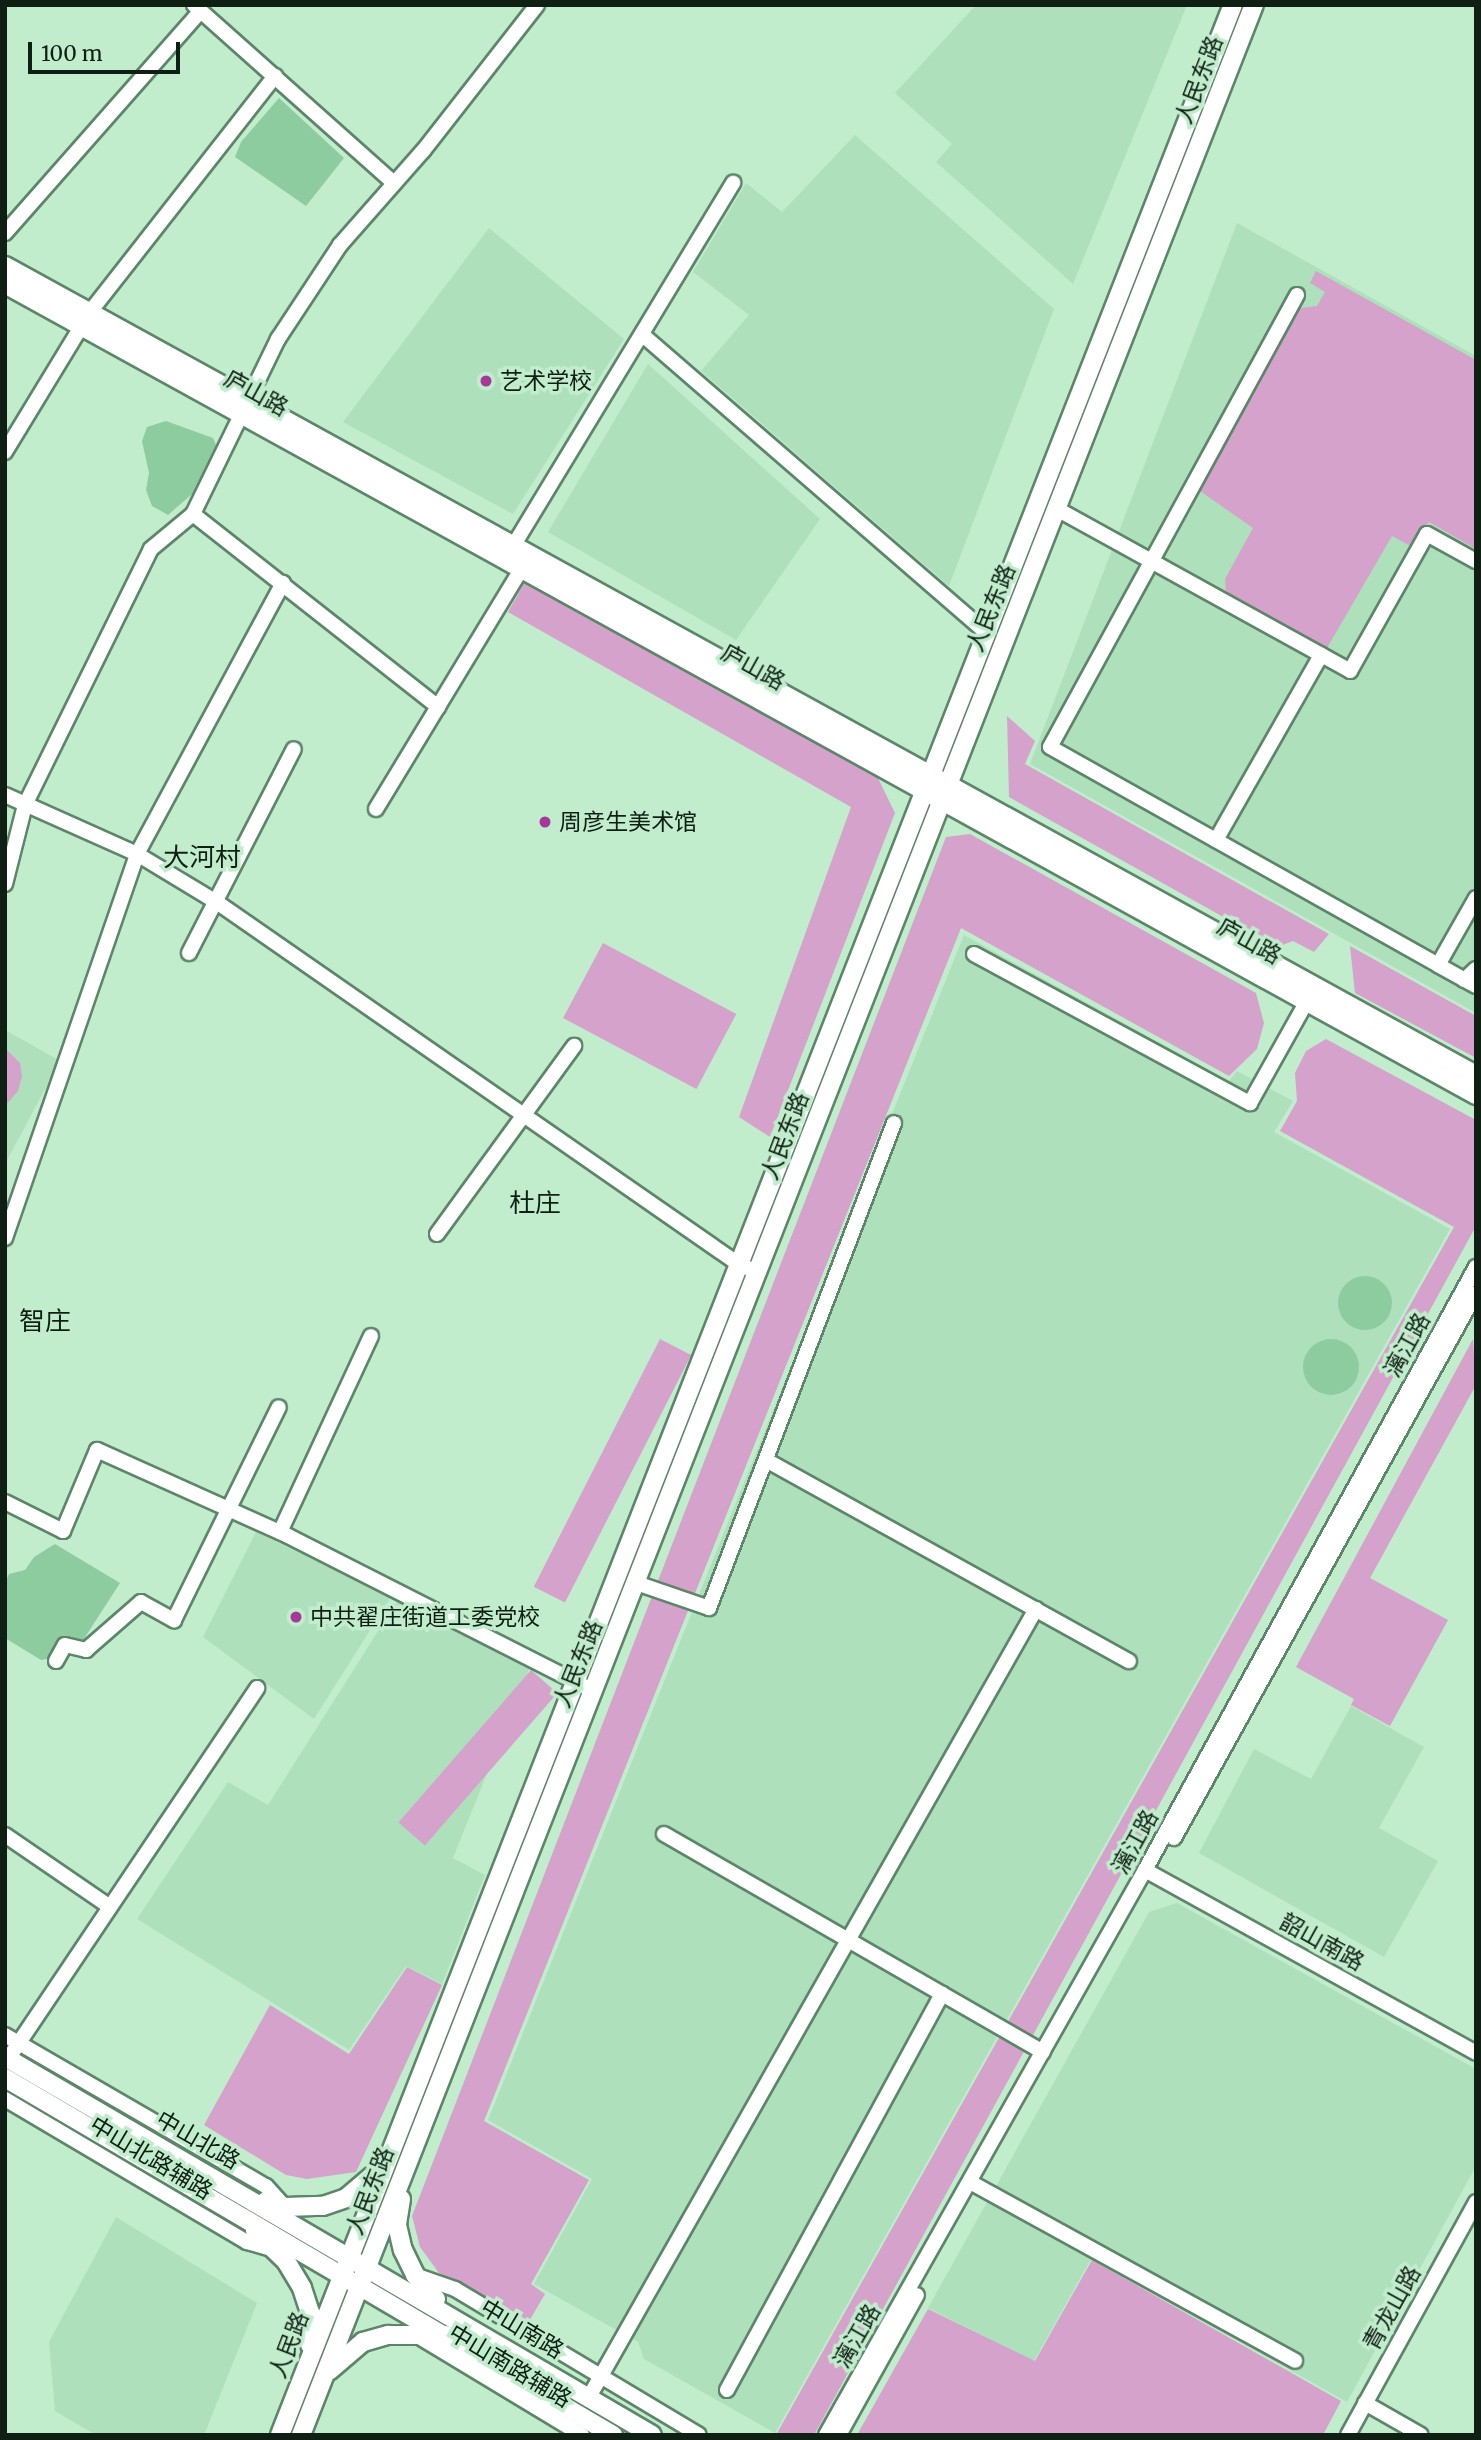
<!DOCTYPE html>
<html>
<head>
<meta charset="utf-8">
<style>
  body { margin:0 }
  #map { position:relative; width:1481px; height:2440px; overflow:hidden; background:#c1edcd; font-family:Merriweather,"Noto Sans SC",serif }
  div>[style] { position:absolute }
  .built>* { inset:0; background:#aee0bc }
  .green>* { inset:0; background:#d4a2ca; transform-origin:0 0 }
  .water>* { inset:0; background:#8dcc9f }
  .round { border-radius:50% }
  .roads { filter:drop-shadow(2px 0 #5d8669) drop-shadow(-2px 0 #5d8669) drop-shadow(0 2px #5d8669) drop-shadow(0 -2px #5d8669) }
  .minor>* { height:14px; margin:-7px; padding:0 7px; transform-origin:7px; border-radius:7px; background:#fff }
  .major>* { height:18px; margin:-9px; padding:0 9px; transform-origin:9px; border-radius:9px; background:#fff }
  .dots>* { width:19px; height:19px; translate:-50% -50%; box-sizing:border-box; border:4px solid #c1edcd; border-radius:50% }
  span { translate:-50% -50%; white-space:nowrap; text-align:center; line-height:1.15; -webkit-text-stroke:7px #c1edcd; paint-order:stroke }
  .street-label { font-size:23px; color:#0f1f14 }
  .poi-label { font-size:23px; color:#0f1f14 }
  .left { translate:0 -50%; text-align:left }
  .quarter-label { font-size:26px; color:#0f1f14 }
  .frame { position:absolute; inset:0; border:7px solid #0f1f14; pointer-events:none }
  .scale { position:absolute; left:28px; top:42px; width:152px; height:32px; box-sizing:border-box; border:4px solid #0f1f14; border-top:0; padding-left:9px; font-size:21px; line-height:24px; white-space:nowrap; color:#0f1f14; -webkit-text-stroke:5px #c1edcd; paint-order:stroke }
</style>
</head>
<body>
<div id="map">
  <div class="built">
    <div style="clip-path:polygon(976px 5px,1187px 5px,1073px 284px,936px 162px,952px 144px,895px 93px)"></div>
    <div style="clip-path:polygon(855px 135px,1054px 309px,949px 586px,701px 371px,749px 315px,693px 272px,746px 183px,782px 212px)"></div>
    <div style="clip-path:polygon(1237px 223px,1476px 356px,1476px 1013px,1030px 764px)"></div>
    <div style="clip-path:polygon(489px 228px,624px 339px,513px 514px,343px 422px)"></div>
    <div style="clip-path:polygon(648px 364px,820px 519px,736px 640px,548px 532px)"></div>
    <div style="clip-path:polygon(964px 935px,1229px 1081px,1237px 1071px,1293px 1101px,1274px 1132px,1450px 1229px,775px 2433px,644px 2359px,638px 2342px,534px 2284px,592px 2179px,488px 2120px)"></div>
    <div style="clip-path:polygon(5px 1030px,60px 1061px,5px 1164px)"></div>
    <div style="clip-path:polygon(256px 1532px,391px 1597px,314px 1719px,203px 1637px)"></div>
    <div style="clip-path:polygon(399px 1598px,530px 1667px,453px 1858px,485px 1875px,442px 1984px,406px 1966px,349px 2050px,137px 1919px,228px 1782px,268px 1805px)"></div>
    <div style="clip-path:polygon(1351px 1706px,1424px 1747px,1379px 1828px,1438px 1861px,1384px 1957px,1199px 1853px,1254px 1749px,1311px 1779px)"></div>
    <div style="clip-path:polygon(1177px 1903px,1476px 2069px,1476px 2166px,1347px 2402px,1091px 2259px,1034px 2361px,928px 2308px,1149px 1912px)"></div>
    <div style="clip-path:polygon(116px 2217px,257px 2303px,204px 2435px,96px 2435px,55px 2411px,49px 2342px)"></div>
  </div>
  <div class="green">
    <div style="clip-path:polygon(1316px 271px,1476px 360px,1476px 549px,1429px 522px,1414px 548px,1392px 536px,1327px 648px,1226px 594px,1225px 579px,1253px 528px,1200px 491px,1201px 482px,1300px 308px,1317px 306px,1325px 292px,1310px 283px)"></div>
    <div style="clip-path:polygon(526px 580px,877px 776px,895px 813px,770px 1137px,739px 1117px,851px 807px,508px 612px)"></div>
    <div style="clip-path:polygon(1007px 716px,1035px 741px,1025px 764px,1329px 934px,1314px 952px,1293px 941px,1277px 947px,1009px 797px)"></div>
    <div style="clip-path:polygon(970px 834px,1256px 993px,1264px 1023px,1257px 1049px,1229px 1076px,961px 928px,484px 2121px,589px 2180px,531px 2284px,545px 2294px,528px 2323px,439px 2273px,420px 2247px,412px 2216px,946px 837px)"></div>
    <div style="left:603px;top:943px;width:151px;height:85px;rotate:28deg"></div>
    <div style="clip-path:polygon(1350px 946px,1476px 1016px,1476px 1058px,1355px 993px)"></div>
    <div style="clip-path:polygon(1326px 1039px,1476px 1120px,1476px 1226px,814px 2435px,776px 2435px,1454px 1227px,1280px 1131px,1297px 1101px,1295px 1073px,1306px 1051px)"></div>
    <div style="clip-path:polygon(5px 1048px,20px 1063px,22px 1076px,18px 1091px,5px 1106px)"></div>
    <div style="left:660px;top:1339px;width:35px;height:278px;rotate:27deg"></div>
    <div style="clip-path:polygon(1473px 1339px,1476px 1385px,1370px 1578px,1448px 1620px,1390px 1726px,1351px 1705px,1354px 1699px,1296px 1667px)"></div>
    <div style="left:531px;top:1670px;width:35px;height:202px;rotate:41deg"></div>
    <div style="clip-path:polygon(407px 1967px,442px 1985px,356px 2172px,307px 2179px,286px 2175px,204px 2125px,270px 2005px,349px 2054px)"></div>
    <div style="clip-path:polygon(1092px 2260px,1341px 2401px,1323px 2435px,857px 2435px,928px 2309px,1035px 2361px)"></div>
  </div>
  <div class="water">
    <div style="clip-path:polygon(279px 98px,344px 158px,306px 206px,235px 157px,241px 142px)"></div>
    <div style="clip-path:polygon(166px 421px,213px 438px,216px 445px,192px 494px,168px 515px,152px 506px,146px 490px,149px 473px,142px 441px,147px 427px)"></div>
    <div class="round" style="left:1338px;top:1276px;width:54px;height:54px"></div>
    <div class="round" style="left:1303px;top:1339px;width:56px;height:56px"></div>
    <div style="clip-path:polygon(55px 1544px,120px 1583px,80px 1645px,66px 1636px,47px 1659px,41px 1660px,5px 1638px,5px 1583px,9px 1574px,25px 1570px,34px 1557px)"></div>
  </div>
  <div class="roads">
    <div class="minor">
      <div style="left:194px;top:5px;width:268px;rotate:41.7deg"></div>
      <div style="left:5px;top:233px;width:296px;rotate:-48.6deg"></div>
      <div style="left:1297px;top:295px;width:515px;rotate:118.65deg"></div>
      <div style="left:1050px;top:747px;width:445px;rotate:29.3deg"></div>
      <div style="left:1438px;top:965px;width:77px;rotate:-60.4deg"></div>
      <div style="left:644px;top:336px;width:454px;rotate:40.9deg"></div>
      <div style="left:5px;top:452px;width:164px;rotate:-58.7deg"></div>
      <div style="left:90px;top:312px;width:300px;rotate:-51.9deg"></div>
      <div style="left:1057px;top:509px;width:335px;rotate:28.9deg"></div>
      <div style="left:1350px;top:671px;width:157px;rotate:-60.7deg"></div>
      <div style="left:1427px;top:534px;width:56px;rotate:28.9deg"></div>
      <div style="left:193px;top:514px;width:312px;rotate:38.2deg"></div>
      <div style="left:509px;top:553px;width:433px;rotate:-58.8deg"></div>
      <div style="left:5px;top:795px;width:145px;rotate:24.1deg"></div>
      <div style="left:137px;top:854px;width:95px;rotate:31.2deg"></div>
      <div style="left:218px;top:903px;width:632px;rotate:34.75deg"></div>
      <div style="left:737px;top:1263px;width:23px;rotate:25deg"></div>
      <div style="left:376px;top:809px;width:282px;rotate:-58.8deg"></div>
      <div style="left:1216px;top:840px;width:213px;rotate:-60.4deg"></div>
      <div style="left:5px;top:884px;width:81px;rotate:-75.8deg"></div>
      <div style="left:25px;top:805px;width:285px;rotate:-63.8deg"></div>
      <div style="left:151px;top:549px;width:55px;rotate:-39.8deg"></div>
      <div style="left:193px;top:514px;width:195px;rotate:-64.1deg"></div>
      <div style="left:278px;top:339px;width:113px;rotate:-56.6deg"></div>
      <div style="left:340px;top:245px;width:125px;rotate:-48.6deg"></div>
      <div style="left:423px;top:151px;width:185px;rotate:-52deg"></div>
      <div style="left:189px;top:953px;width:229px;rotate:-62.8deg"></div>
      <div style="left:974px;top:954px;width:314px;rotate:28.4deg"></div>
      <div style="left:1250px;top:1103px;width:117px;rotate:-60.8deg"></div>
      <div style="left:1438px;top:965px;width:43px;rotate:28.9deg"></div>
      <div style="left:1464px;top:980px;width:16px;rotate:-43deg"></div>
      <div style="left:437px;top:1234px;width:233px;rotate:-53.9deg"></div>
      <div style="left:5px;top:1238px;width:406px;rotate:-71deg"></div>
      <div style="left:137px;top:854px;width:308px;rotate:-61.7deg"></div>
      <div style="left:766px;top:1460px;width:415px;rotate:29deg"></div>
      <div style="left:5px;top:1502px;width:65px;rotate:26.6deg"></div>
      <div style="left:63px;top:1531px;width:88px;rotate:-67.2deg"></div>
      <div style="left:97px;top:1450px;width:209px;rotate:24.2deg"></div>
      <div style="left:288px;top:1536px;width:333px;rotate:26.9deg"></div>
      <div style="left:280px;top:1532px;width:216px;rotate:-65.1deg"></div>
      <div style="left:636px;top:1583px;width:77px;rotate:18.9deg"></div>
      <div style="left:709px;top:1608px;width:519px;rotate:-69.12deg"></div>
      <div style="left:56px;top:1661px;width:18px;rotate:-61deg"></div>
      <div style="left:65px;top:1645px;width:22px;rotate:13deg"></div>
      <div style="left:86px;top:1650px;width:73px;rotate:-41.1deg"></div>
      <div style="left:141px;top:1602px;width:38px;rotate:29deg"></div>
      <div style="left:174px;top:1620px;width:237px;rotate:-63.8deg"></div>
      <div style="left:664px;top:1834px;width:437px;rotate:29.9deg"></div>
      <div style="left:5px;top:1835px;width:127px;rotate:34.4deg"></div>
      <div style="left:1174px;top:1838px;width:623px;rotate:-61.01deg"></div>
      <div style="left:1145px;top:1870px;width:378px;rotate:28.9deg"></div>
      <div style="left:5px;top:2035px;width:302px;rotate:30.1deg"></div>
      <div style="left:266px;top:2186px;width:28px;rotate:48deg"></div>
      <div style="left:8px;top:2059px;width:447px;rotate:-56.1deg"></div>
      <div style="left:5px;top:2099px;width:281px;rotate:30.6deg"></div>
      <div style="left:247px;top:2242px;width:29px;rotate:16deg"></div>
      <div style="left:970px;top:2182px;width:371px;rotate:28.8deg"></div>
      <div style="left:415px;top:2275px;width:42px;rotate:19.3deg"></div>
      <div style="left:455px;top:2289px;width:284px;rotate:30.9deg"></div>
      <div style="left:416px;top:2335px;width:194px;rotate:31.1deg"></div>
      <div style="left:727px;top:2390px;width:451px;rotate:-61.5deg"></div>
      <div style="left:589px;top:2397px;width:906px;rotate:-60.44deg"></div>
      <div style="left:1365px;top:2403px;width:64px;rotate:29.7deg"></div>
      <div style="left:826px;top:2435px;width:649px;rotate:-60.55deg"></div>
      <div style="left:1145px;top:1870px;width:688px;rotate:-61.24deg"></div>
      <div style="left:839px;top:2435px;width:160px;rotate:-60.9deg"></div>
      <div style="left:1348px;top:2435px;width:266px;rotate:-61.2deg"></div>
    </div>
    <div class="major">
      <div style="left:5px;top:266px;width:1679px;rotate:28.81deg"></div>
      <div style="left:5px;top:284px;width:1680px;rotate:28.87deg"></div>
      <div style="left:5px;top:2057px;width:749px;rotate:30.29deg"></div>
      <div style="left:5px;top:2078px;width:705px;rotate:30.42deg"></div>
      <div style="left:401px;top:2199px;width:26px;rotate:99deg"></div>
      <div style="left:397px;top:2225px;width:26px;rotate:77deg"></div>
      <div style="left:403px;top:2250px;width:28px;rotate:64deg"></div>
      <div style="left:415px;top:2275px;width:32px;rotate:49deg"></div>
      <div style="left:266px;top:2201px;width:20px;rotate:18deg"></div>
      <div style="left:285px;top:2207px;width:38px;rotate:-2deg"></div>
      <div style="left:323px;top:2206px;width:24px;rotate:-19deg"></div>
      <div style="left:346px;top:2198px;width:51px;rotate:-40.2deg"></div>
      <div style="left:255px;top:2231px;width:43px;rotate:44.1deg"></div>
      <div style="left:286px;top:2261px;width:31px;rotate:59deg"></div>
      <div style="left:302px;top:2288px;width:25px;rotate:72deg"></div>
      <div style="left:310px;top:2312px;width:33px;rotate:90deg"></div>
      <div style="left:329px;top:2371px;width:45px;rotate:-40.5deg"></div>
      <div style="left:363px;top:2342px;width:26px;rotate:-16deg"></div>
      <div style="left:388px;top:2335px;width:58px"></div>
      <div style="left:280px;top:2435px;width:2610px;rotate:-68.59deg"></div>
      <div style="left:301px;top:2435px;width:2610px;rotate:-68.59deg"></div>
    </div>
  </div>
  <div class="dots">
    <div style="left:486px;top:381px;background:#a53898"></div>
    <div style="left:545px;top:822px;background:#a53898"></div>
    <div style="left:296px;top:1617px;background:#a53898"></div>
  </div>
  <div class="street-label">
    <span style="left:1199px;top:80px;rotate:-69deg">人民东路</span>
    <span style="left:256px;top:393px;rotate:29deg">庐山路</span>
    <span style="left:991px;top:608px;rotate:-68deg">人民东路</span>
    <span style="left:753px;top:667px;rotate:29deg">庐山路</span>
    <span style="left:1249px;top:941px;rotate:29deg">庐山路</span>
    <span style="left:785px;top:1136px;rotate:-69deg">人民东路</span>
    <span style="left:1407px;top:1345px;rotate:-61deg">漓江路</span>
    <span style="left:578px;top:1664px;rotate:-68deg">人民东路</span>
    <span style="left:1135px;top:1842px;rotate:-61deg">漓江路</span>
    <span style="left:1322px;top:1942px;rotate:29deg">韶山南路</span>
    <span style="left:198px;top:2140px;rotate:30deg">中山北路</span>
    <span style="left:151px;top:2158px;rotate:31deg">中山北路辅路</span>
    <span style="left:370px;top:2191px;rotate:-69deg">人民东路</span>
    <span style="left:1392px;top:2308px;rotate:-61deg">青龙山路</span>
    <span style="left:522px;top:2329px;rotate:31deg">中山南路</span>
    <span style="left:857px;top:2336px;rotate:-60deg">漓江路</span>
    <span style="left:289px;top:2345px;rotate:-69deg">人民路</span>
    <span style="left:510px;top:2366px;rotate:31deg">中山南路辅路</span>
  </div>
  <div class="poi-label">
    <span class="left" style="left:500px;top:381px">艺术学校</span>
    <span class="left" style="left:559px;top:822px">周彦生美术馆</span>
    <span class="left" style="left:310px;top:1617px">中共翟庄街道工委党校</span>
  </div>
  <div class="quarter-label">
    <span style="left:202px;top:857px">大河村</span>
    <span style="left:535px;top:1203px">杜庄</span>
    <span style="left:45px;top:1321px">智庄</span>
  </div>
  <div class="frame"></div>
  <div class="scale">100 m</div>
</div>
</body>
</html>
